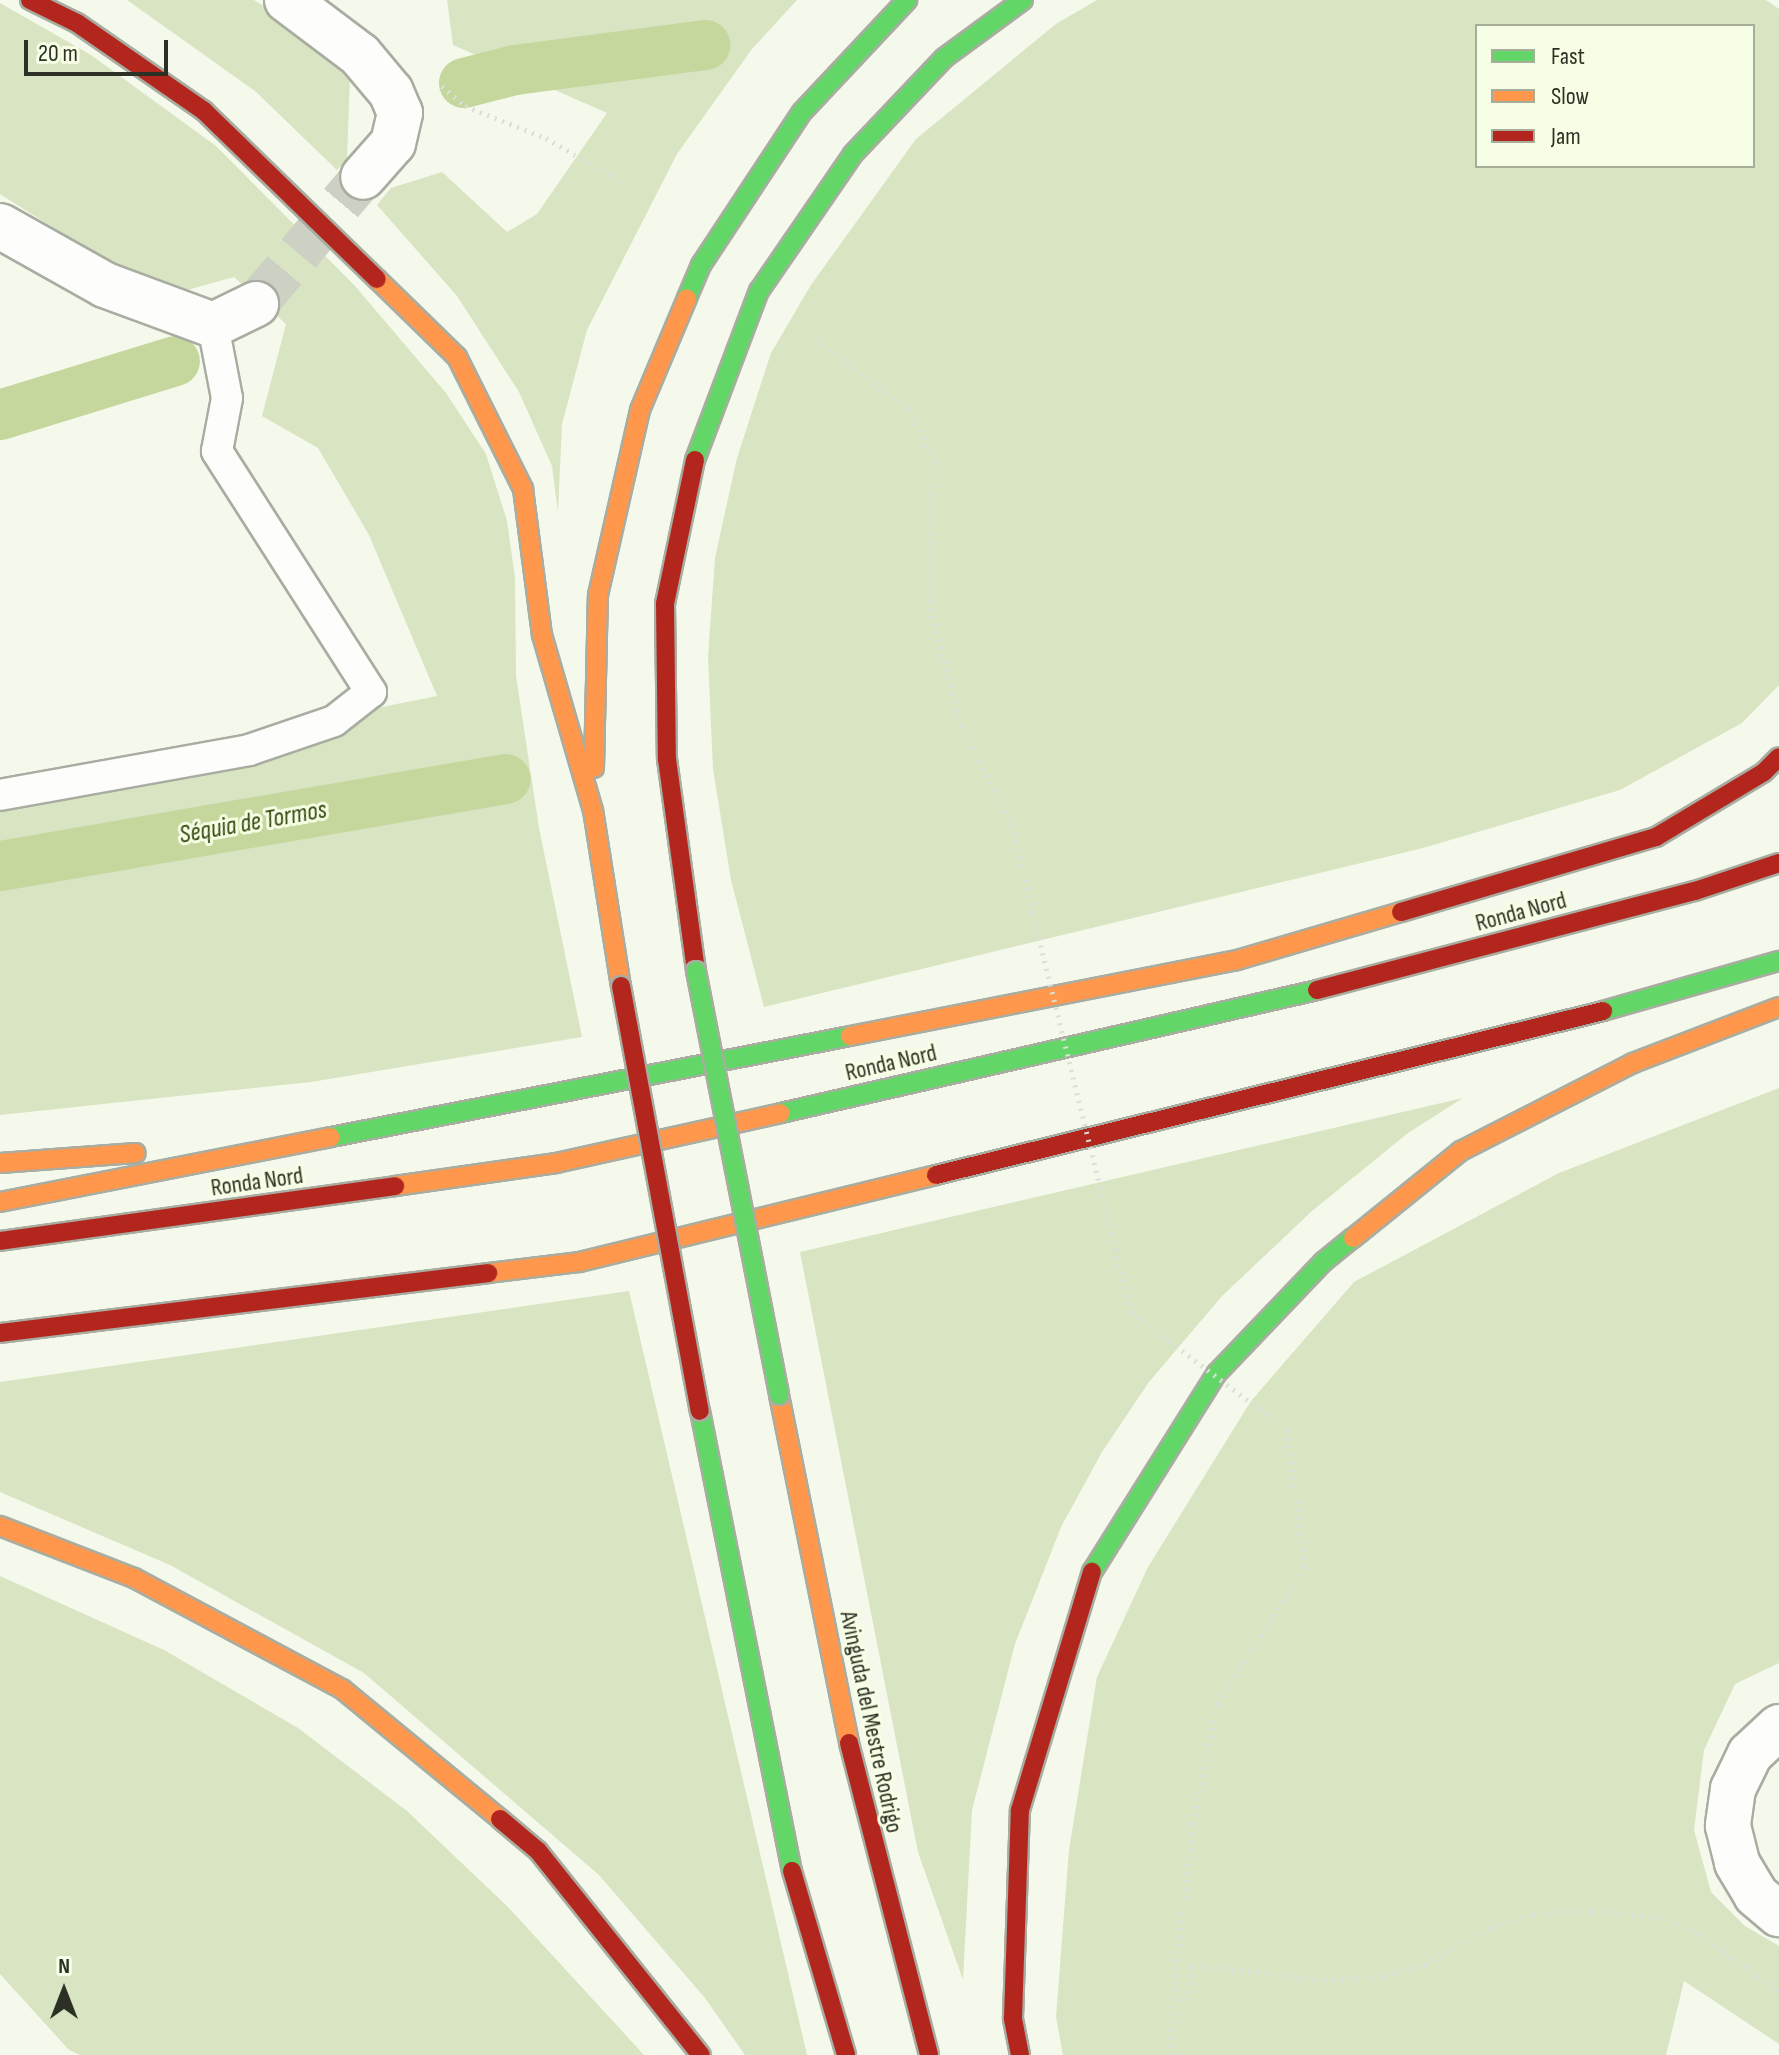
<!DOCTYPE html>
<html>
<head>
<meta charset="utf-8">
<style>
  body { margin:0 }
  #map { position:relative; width:1779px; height:2055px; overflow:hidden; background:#f4f9eb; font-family:"Sofia Sans Condensed",sans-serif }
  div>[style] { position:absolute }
  .green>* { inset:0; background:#d8e4c2 }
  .canal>* { height:50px; margin:-25px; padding:0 25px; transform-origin:25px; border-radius:25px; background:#c6d79e }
  .street-tunnel>* { height:44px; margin-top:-22px; transform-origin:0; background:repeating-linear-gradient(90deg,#ccd1c3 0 44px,transparent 0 66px) }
  .path>* { height:5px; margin-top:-2.5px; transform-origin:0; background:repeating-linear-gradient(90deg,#dcdeda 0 2px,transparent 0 8px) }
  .roads { filter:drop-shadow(2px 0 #a9ada1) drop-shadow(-2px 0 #a9ada1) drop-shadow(0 2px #a9ada1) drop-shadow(0 -2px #a9ada1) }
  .lane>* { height:30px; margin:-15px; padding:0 15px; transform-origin:15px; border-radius:15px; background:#fdfefc }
  .street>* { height:44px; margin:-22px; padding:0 22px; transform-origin:22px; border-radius:22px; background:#fdfefc }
  .fast>* { height:18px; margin:-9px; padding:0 9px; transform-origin:9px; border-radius:9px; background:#63d668 }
  .slow>* { height:18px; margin:-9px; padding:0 9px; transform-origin:9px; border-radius:9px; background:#ff974d }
  .jam>* { height:18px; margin:-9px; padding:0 9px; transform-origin:9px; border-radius:9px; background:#b3261e }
  .path-bridge>* { height:5px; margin-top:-2.5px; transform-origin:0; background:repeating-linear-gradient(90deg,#dcdeda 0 2px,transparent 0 8px) }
  .bridges { filter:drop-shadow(2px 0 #a9ada1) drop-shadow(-2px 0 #a9ada1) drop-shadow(0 2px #a9ada1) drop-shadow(0 -2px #a9ada1) }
  .fast-bridge>* { height:18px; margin:-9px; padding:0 9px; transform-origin:9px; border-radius:9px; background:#63d668 }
  .jam-bridge>* { height:18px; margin:-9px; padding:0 9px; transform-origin:9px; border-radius:9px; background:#b3261e }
  span { translate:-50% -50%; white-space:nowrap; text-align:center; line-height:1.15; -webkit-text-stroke:6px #f6ffe5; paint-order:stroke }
  .street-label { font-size:24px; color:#2d3125 }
  .water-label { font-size:26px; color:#38460e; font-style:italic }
  .legend { position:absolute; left:1475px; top:24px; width:280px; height:144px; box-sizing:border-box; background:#f6ffe5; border:2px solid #a6ad98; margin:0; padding:10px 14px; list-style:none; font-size:24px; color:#2d3125 }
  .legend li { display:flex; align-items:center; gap:16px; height:40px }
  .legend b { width:40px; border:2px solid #a6ad98 }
  .north { position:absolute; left:24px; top:1951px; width:80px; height:80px; -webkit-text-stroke:6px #f6ffe5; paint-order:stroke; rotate:0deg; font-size:22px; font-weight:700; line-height:32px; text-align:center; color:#2d3125 }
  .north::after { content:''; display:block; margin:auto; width:28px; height:36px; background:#2d3125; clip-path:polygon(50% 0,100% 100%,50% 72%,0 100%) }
  .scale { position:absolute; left:24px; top:40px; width:144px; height:36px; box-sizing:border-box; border:4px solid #2d3125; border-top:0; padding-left:10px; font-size:24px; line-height:28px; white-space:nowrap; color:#2d3125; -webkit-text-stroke:6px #f6ffe5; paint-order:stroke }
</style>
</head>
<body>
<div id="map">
  <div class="green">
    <div style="clip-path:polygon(127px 0,254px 0,269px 9px,350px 77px,347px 159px,337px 170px,255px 91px)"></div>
    <div style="clip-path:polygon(447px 0,797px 0,752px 49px,677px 154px,587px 330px,562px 424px,558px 512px,552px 466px,519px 392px,457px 296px,377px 205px,391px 188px,442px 172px,507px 232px,537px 214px,607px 113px,453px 45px)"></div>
    <div style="clip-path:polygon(evenodd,1097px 0,1766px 0,1779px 9px,1779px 685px,1742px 723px,1620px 790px,1423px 848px,764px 1007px,731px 880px,713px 769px,708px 657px,715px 558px,737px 458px,771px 353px,811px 285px,916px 139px,1056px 24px,1097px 0,1477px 26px,1753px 26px,1753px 166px,1477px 166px,1477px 26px)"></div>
    <div style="clip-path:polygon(0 3px,91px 55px,216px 146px,355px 286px,446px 393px,486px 454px,507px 521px,515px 578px,516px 676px,539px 828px,582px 1037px,311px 1082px,0 1115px,0 783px,437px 696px,369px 535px,318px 448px,262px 416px,286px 324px,234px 277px,180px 292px,150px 289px,0 194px)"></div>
    <div style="clip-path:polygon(1779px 1088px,1779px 1663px,1735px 1684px,1704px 1750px,1694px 1830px,1711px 1892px,1745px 1926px,1779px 1946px,1779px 2044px,1684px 1981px,1666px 2055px,1063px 2055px,1056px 2017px,1069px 1850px,1097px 1677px,1148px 1567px,1251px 1401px,1354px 1282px,1559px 1173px)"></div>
    <div style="clip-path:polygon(1463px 1098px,1408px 1133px,1312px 1211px,1222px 1296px,1149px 1382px,1102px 1452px,1061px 1527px,1015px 1644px,972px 1810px,963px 1980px,918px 1852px,800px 1252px)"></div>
    <div style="clip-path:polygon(629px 1291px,807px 2055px,745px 2055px,705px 1998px,599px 1875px,364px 1673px,170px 1565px,0 1492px,0 1382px)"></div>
    <div style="clip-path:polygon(0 1576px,164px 1650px,298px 1728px,407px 1811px,508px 1907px,644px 2055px,80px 2055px,69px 2050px,0 1974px)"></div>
  </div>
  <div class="canal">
    <div style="left:464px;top:83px;width:53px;rotate:-14.3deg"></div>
    <div style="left:515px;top:70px;width:192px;rotate:-7.5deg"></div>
    <div style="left:0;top:415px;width:183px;rotate:-17.1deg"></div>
    <div style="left:0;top:866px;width:513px;rotate:-9.76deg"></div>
  </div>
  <div class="street-tunnel">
    <div style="left:256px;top:304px;width:166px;rotate:-49.9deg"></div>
  </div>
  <div class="path">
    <div style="left:442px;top:86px;width:30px;rotate:41deg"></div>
    <div style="left:465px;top:106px;width:87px;rotate:21.6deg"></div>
    <div style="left:546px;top:138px;width:96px;rotate:30.6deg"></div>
    <div style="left:815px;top:339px;width:116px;rotate:37deg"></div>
    <div style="left:908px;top:409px;width:57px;rotate:63deg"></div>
    <div style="left:934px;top:460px;width:140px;rotate:92.5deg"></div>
    <div style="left:928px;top:600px;width:129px;rotate:75.2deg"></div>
    <div style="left:961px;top:725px;width:112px;rotate:63deg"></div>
    <div style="left:1012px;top:825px;width:91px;rotate:76.7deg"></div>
    <div style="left:1172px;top:1998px;width:16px;rotate:7deg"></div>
    <div style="left:1188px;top:2000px;width:35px;rotate:-83deg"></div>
    <div style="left:1192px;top:1965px;width:126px;rotate:6.8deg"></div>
    <div style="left:1317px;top:1980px;width:68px;rotate:-3.4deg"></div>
    <div style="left:1385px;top:1976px;width:42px;rotate:-16.7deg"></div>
    <div style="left:1425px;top:1964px;width:76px;rotate:-29.3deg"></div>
    <div style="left:1491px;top:1927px;width:44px;rotate:-17.2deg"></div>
    <div style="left:1533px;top:1914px;width:58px;rotate:-3deg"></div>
    <div style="left:1591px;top:1911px;width:71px;rotate:4.8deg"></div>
    <div style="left:1662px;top:1917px;width:41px;rotate:24.7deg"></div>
    <div style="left:1699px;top:1934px;width:98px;rotate:35.5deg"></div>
    <div style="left:1172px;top:2055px;width:71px;rotate:-88.4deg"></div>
  </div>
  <div class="roads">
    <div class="lane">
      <div style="left:0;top:795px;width:253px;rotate:-10.2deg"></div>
      <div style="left:249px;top:750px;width:90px;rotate:-18.8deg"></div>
      <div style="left:334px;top:721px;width:47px;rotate:-38.1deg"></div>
      <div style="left:371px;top:692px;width:286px;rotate:-122.6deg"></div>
      <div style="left:217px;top:451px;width:54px;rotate:-79.3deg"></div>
      <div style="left:227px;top:398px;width:74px;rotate:-100.9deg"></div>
    </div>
    <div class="street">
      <div style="left:287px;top:0;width:91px;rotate:37deg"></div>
      <div style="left:360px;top:55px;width:48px;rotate:50deg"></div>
      <div style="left:391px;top:92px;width:23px;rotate:67deg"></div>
      <div style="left:400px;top:113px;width:31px;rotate:103deg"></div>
      <div style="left:393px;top:143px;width:45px;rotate:131.4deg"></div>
      <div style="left:0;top:226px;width:120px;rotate:29.3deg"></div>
      <div style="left:105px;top:285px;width:115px;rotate:20.3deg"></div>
      <div style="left:213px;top:325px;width:48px;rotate:-26deg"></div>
      <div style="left:1779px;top:1727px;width:40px;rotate:137deg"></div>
      <div style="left:1750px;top:1754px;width:39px;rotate:116deg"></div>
      <div style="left:1733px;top:1789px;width:37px;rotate:98deg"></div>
      <div style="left:1728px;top:1826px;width:38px;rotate:76deg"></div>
      <div style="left:1737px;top:1863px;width:37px;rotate:59deg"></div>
      <div style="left:1756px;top:1895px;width:30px;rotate:40deg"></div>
    </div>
    <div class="fast">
      <div style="left:687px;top:298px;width:36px;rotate:-67deg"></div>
      <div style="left:701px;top:265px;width:183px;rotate:-56.6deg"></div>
      <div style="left:802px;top:112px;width:154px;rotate:-46.8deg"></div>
      <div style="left:695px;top:460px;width:181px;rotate:-69.3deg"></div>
      <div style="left:759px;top:291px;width:166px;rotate:-55.5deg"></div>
      <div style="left:853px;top:154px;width:132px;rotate:-46.5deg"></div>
      <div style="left:944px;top:58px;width:98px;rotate:-36.3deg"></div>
      <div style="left:1603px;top:1011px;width:183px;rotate:-15.9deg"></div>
      <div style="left:781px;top:1113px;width:550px;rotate:-12.92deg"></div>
      <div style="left:331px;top:1137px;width:529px;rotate:-11.01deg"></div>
      <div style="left:700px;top:1411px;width:469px;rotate:78.7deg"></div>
      <div style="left:1092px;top:1572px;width:235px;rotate:-57.9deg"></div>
      <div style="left:1217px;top:1373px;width:153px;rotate:-46.3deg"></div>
      <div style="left:1323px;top:1262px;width:38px;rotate:-39deg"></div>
    </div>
    <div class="slow">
      <div style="left:377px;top:279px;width:112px;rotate:44.3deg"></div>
      <div style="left:457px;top:357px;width:148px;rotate:63.4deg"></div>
      <div style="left:523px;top:489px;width:147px;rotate:82.6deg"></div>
      <div style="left:542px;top:635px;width:182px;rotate:73.8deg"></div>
      <div style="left:593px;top:810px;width:178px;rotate:81deg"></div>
      <div style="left:594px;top:768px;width:173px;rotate:-88.7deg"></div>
      <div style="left:598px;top:595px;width:190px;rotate:-77.2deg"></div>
      <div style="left:640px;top:410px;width:121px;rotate:-67.2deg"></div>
      <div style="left:850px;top:1036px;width:394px;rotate:-11.1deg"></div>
      <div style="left:1237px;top:960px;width:171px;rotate:-16.3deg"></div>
      <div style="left:0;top:1163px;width:136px;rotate:-4.2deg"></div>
      <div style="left:395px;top:1186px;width:163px;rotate:-8.1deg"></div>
      <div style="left:556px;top:1163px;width:230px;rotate:-12.5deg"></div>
      <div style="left:0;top:1202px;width:337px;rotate:-11.1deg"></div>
      <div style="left:1353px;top:1238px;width:139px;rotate:-38.9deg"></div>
      <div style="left:1461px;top:1151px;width:193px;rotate:-27.1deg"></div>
      <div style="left:1633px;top:1063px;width:156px;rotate:-21deg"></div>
      <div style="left:488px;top:1273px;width:92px;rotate:-6.9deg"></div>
      <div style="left:579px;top:1262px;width:367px;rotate:-13.7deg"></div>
      <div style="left:779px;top:1395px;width:355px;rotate:78.6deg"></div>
      <div style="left:0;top:1526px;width:144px;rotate:21.2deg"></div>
      <div style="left:134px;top:1578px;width:236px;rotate:28.1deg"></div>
      <div style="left:342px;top:1689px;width:205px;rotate:39.4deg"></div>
    </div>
    <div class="jam">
      <div style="left:30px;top:0;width:52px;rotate:26.1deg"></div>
      <div style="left:77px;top:23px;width:155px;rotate:34.7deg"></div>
      <div style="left:204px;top:111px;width:241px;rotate:44.2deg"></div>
      <div style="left:695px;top:460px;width:147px;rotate:101.8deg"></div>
      <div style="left:665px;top:604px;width:155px;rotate:89.3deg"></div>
      <div style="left:667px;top:759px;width:214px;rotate:82.2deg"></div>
      <div style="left:1401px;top:912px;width:266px;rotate:-16.4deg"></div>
      <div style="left:1656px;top:837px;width:126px;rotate:-31deg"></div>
      <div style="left:1764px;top:772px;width:21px;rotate:-45deg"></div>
      <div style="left:1317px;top:990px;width:391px;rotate:-14.7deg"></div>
      <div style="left:1695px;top:891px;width:89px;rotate:-18.4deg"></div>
      <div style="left:936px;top:1175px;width:687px;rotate:-13.81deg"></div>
      <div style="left:0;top:1241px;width:399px;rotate:-7.9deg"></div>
      <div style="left:0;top:1333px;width:492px;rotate:-7deg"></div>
      <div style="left:849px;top:1743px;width:322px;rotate:75.6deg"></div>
      <div style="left:500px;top:1819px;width:50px;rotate:40.1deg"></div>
      <div style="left:538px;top:1851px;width:261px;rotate:51.4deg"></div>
      <div style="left:792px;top:1871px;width:192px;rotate:73.6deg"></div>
      <div style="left:1020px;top:2055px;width:38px;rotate:-101deg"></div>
      <div style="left:1013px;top:2018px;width:208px;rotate:-88.1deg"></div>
      <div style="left:1020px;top:1810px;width:249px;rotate:-73.2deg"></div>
    </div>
  </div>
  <div class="path-bridge">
    <div style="left:1033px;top:914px;width:410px;rotate:76.2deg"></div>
    <div style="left:1131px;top:1312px;width:196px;rotate:37.1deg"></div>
    <div style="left:1287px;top:1430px;width:138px;rotate:82.5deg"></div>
    <div style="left:1305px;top:1567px;width:163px;rotate:122.7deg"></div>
    <div style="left:1217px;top:1704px;width:122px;rotate:101.3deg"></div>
    <div style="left:1193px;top:1824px;width:161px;rotate:96.8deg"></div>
  </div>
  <div class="bridges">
    <div class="fast-bridge">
      <div style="left:696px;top:971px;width:432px;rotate:78.9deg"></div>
    </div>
    <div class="jam-bridge">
      <div style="left:621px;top:986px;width:432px;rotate:79.5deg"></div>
    </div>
  </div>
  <div class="street-label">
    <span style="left:1521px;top:912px;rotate:-15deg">Ronda Nord</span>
    <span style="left:891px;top:1063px;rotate:-13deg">Ronda Nord</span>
    <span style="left:257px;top:1182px;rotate:-8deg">Ronda Nord</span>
    <span style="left:871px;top:1722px;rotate:78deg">Avinguda del Mestre Rodrigo</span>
  </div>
  <div class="water-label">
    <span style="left:253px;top:823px;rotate:-10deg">Séquia de Tormos</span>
  </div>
  <ul class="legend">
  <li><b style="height:10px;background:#63d668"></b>Fast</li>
  <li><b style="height:10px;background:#ff974d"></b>Slow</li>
  <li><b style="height:10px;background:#b3261e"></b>Jam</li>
  </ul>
  <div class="north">N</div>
  <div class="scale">20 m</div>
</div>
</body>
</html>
